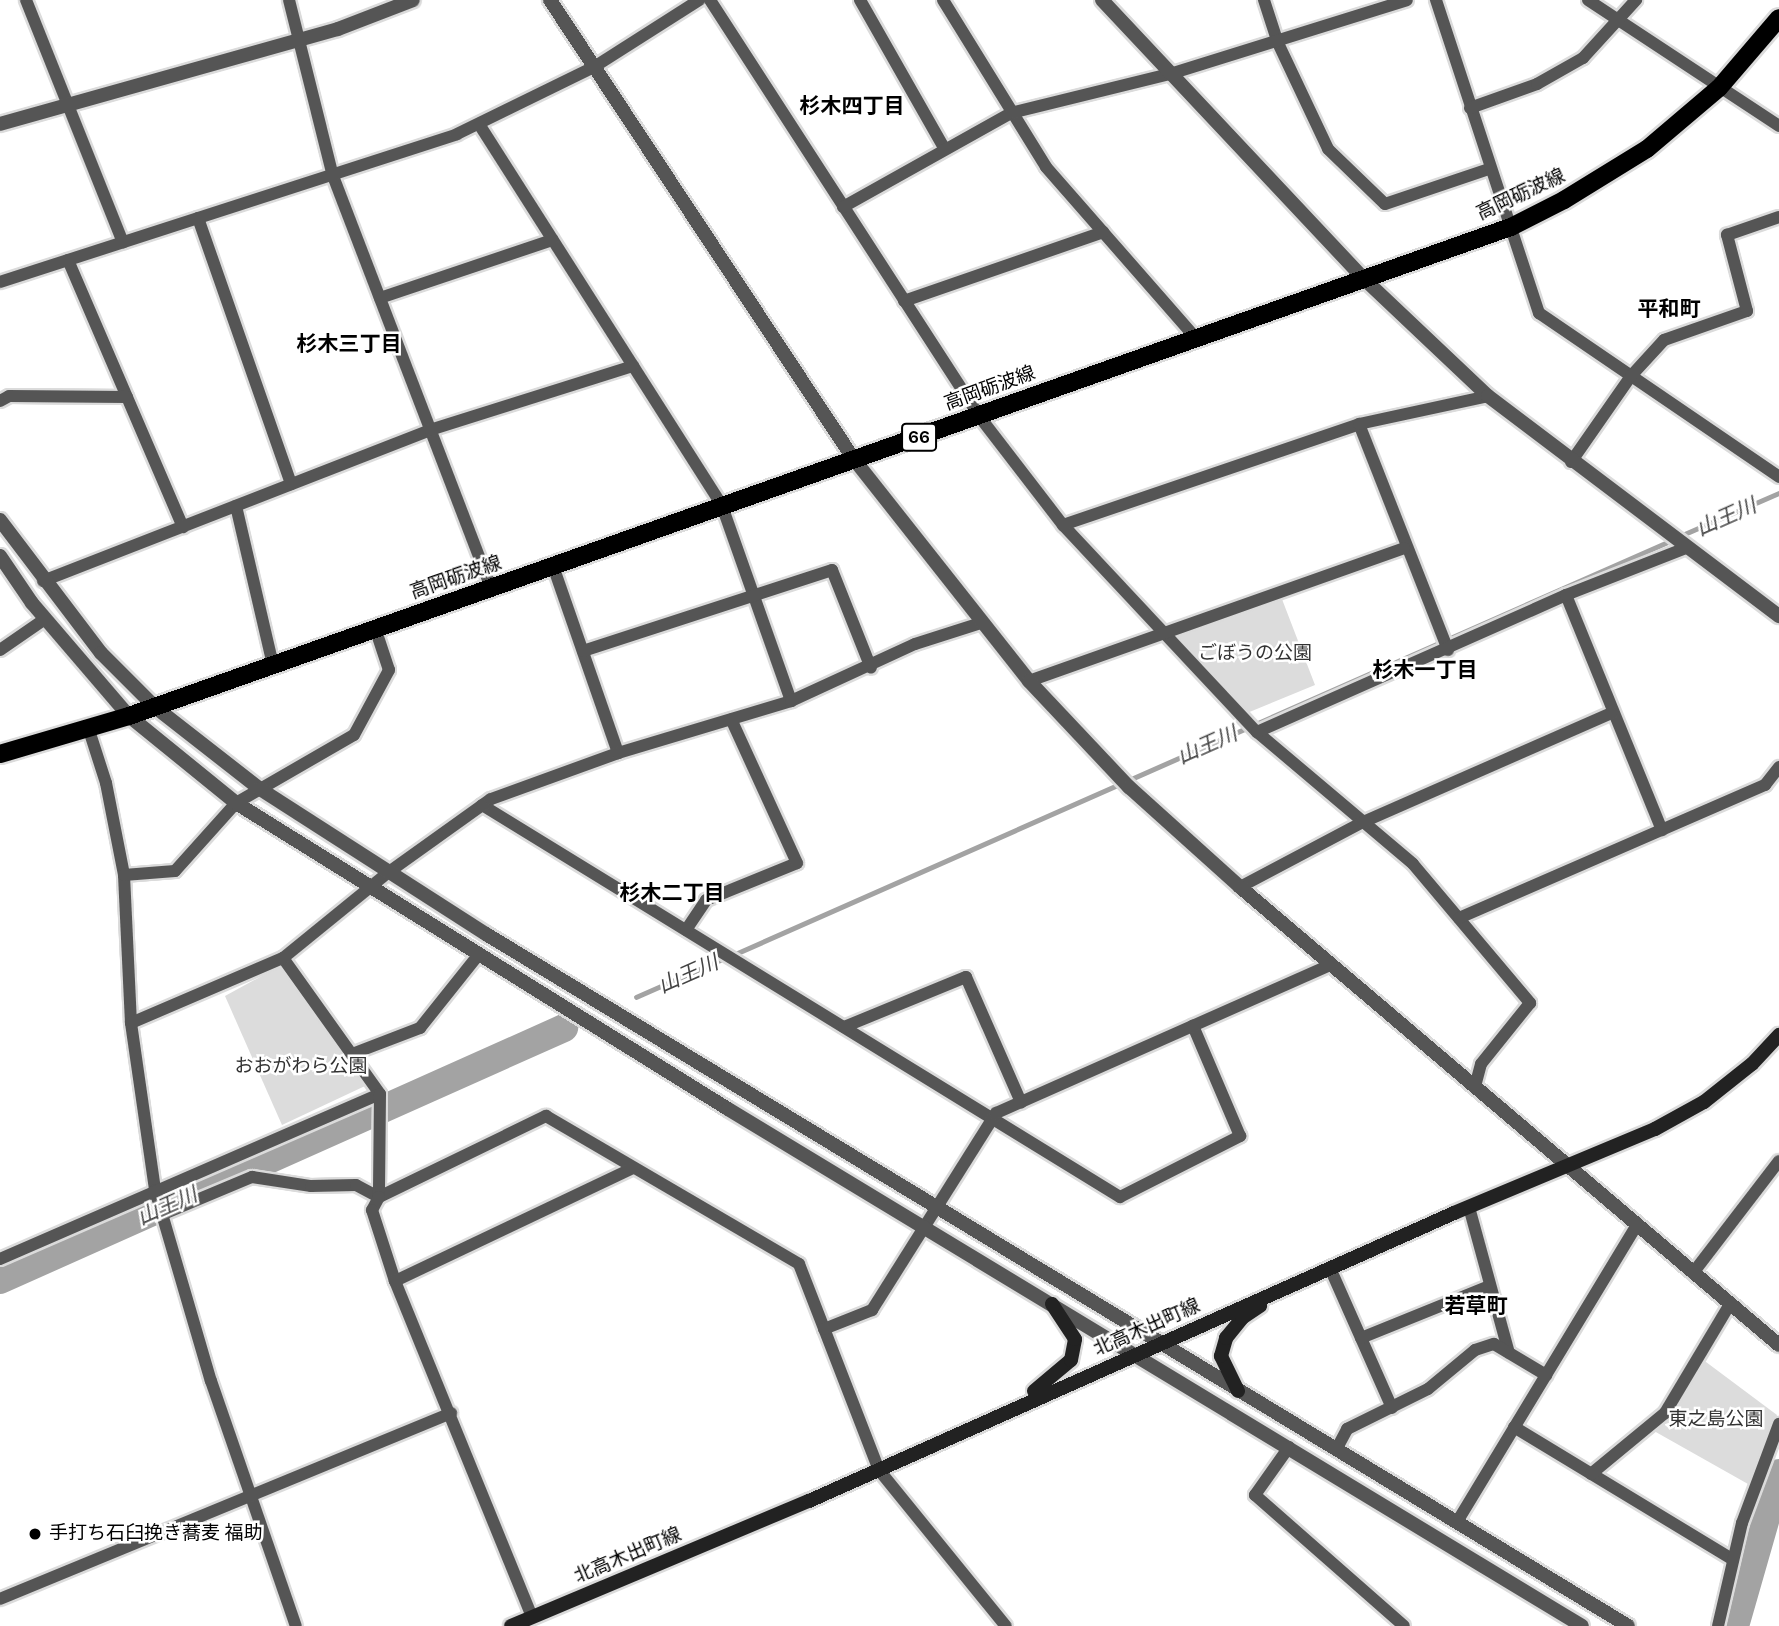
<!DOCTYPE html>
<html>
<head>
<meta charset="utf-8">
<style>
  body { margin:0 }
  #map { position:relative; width:1779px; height:1626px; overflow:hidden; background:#fff; font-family:Karla,"Noto Sans JP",sans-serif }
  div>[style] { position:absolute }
  .green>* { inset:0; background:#dcdcdc }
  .stream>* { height:4.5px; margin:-2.25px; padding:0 2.25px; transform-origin:2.25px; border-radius:2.25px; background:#a3a3a3 }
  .river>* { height:28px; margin:-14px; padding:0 14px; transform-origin:14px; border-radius:14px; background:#a3a3a3 }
  .roads { filter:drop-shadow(2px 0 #dbdbdb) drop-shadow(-2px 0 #dbdbdb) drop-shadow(0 2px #dbdbdb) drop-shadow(0 -2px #dbdbdb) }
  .minor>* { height:12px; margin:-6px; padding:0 6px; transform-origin:6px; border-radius:6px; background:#555 }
  .tertiary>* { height:14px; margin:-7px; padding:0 7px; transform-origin:7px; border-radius:7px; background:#555 }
  .secondary>* { height:14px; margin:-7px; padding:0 7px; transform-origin:7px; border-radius:7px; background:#222 }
  .primary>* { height:18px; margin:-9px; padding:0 9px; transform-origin:9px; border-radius:9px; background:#000 }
  .dots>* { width:19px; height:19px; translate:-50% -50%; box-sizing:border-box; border:4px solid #fff; border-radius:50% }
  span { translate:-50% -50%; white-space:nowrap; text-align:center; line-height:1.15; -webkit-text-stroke:5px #fff; paint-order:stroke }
  .shield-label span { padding:2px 5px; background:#fff; border:2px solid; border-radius:5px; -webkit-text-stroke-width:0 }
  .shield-label { font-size:18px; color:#000; font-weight:700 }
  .street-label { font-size:19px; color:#000 }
  .park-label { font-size:19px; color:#333 }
  .poi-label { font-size:19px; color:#000 }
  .left { translate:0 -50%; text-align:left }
  .neighbourhood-label { font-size:21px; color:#000; font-weight:700 }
  .water-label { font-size:21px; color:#444; font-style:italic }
</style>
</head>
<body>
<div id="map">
  <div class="green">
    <div style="clip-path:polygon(1280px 594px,1315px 685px,1247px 713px,1169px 634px)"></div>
    <div style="clip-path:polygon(280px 966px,365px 1086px,282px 1125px,225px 996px)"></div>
    <div style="clip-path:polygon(1702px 1359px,1777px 1415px,1748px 1484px,1654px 1431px)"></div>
  </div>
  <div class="stream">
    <div style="left:1680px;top:536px;width:108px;rotate:-23.5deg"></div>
    <div style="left:733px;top:955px;width:1027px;rotate:-23.84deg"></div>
    <div style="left:636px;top:997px;width:97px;rotate:-23.7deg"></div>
  </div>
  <div class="river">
    <div style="left:0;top:1280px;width:618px;rotate:-24.08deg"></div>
    <div style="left:1735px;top:1626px;width:159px;rotate:-74deg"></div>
  </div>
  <div class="roads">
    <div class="minor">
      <div style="left:26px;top:0;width:261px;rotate:68.2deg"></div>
      <div style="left:289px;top:0;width:181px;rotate:76deg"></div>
      <div style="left:333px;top:176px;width:441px;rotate:69deg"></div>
      <div style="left:710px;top:0;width:495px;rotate:57.1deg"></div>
      <div style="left:979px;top:416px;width:138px;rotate:52.4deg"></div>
      <div style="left:1063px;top:525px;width:284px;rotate:46.9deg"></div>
      <div style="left:1257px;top:732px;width:204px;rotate:40.2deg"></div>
      <div style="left:1413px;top:864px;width:182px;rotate:49.9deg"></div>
      <div style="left:1530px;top:1003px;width:78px;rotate:128.8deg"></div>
      <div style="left:1481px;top:1064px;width:24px;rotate:105deg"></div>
      <div style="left:860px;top:0;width:170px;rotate:60.4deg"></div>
      <div style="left:943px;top:0;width:196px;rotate:58.3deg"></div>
      <div style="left:1046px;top:167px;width:225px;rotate:48.8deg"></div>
      <div style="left:1264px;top:0;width:45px;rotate:72deg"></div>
      <div style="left:1278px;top:43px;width:117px;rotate:64.7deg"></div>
      <div style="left:1328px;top:149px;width:79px;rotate:44deg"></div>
      <div style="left:1385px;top:204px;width:110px;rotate:-18.6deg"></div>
      <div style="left:1436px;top:0;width:330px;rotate:71.8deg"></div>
      <div style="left:1539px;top:313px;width:291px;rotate:34.3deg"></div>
      <div style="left:1588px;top:0;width:229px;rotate:33.4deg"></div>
      <div style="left:1470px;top:108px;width:71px;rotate:-19.7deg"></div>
      <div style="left:1537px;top:84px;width:53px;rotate:-29.5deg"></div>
      <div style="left:1583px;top:58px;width:79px;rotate:-47.6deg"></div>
      <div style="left:479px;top:124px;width:453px;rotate:57.5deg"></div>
      <div style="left:722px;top:506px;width:207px;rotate:70.5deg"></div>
      <div style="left:843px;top:207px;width:193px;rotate:-29.2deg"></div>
      <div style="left:1011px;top:113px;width:164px;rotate:-13.8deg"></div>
      <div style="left:1170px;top:74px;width:248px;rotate:-17.3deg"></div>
      <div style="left:198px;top:218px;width:282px;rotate:70.7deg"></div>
      <div style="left:68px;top:260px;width:291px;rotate:66.7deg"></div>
      <div style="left:0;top:282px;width:480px;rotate:-17.9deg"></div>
      <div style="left:457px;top:134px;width:153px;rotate:-26.1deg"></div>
      <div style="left:594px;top:67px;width:125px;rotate:-32.5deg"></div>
      <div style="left:380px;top:298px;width:182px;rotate:-18.6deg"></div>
      <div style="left:904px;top:301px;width:211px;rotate:-19.1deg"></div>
      <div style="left:0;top:401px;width:10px;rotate:-29deg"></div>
      <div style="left:9px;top:396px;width:118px;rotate:0.5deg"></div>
      <div style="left:1359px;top:424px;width:243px;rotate:68.5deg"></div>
      <div style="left:1571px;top:462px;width:105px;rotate:-55.1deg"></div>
      <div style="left:1631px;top:376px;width:49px;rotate:-47.5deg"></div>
      <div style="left:1664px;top:340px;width:88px;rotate:-19.3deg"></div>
      <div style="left:1747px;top:311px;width:79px;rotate:-104.7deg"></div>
      <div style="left:1727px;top:235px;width:55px;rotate:-19.1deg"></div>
      <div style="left:236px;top:506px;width:163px;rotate:76.9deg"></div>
      <div style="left:1063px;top:525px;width:313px;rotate:-18.8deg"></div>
      <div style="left:1359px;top:424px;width:132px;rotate:-12.2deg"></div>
      <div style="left:553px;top:566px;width:198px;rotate:70.8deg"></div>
      <div style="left:43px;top:581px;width:415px;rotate:-21.3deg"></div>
      <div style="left:430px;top:430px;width:213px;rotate:-17.5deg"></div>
      <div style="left:1566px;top:595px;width:254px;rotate:67.8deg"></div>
      <div style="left:0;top:650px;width:55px;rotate:-34.6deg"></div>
      <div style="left:583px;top:651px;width:262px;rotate:-18deg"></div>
      <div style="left:832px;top:570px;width:105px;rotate:68.3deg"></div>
      <div style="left:1029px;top:681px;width:398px;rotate:-19.5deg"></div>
      <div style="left:88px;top:727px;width:59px;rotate:72.2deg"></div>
      <div style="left:106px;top:783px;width:94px;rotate:78.9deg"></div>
      <div style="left:124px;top:875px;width:148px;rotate:87.3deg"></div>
      <div style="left:131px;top:1023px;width:169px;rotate:81.8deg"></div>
      <div style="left:155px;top:1190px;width:199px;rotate:73.7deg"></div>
      <div style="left:211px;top:1381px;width:259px;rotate:70.9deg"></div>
      <div style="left:1257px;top:732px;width:338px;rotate:-23.9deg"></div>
      <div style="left:1566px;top:595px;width:129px;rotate:-21.4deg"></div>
      <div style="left:482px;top:805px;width:749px;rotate:31.57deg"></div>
      <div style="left:1120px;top:1197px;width:135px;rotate:-26.9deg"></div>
      <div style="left:1240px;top:1136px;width:120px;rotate:-113.1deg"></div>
      <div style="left:124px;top:875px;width:51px;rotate:-4.5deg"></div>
      <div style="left:175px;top:871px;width:91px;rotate:-48.1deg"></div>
      <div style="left:236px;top:803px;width:136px;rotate:-30deg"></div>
      <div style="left:354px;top:735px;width:74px;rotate:-61.7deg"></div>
      <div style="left:389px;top:670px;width:44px;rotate:-108.4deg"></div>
      <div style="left:1240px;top:887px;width:139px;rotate:-27.9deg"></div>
      <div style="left:1363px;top:822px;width:271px;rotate:-23.7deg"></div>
      <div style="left:1459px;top:918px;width:334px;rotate:-23.5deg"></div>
      <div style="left:1765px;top:785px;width:23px;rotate:-52deg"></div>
      <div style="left:686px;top:930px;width:36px;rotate:-56deg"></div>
      <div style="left:706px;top:900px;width:98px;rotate:-22.1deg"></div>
      <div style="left:797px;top:863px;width:158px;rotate:-114.6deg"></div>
      <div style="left:283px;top:958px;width:167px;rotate:54.5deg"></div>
      <div style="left:131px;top:1023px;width:165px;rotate:-23.2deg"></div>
      <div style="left:283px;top:958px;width:136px;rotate:-39.1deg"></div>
      <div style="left:389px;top:872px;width:125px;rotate:-35.6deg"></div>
      <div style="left:491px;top:799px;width:135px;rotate:-19.9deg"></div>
      <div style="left:618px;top:753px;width:181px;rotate:-16.7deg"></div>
      <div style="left:791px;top:701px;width:136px;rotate:-24.7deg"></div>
      <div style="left:915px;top:644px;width:69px;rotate:-17.7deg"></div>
      <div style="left:844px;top:1027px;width:132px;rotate:-22.3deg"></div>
      <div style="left:966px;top:977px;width:137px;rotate:66.3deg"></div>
      <div style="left:352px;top:1054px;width:73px;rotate:-20.9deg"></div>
      <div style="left:420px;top:1028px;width:95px;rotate:-51.4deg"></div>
      <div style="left:1469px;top:1207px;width:151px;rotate:74.7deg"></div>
      <div style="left:161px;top:1215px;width:99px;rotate:-22.7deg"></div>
      <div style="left:252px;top:1177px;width:60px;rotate:8.7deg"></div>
      <div style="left:311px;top:1186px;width:45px;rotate:-1.3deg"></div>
      <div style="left:356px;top:1185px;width:26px;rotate:28deg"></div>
      <div style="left:379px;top:1197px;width:186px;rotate:-25.9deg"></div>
      <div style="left:546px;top:1116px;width:293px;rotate:30.3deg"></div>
      <div style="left:799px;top:1264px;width:221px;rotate:68.8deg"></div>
      <div style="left:879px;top:1470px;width:201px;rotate:50.9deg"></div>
      <div style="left:0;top:1259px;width:414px;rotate:-23.5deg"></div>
      <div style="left:380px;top:1094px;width:103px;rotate:90.6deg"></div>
      <div style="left:379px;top:1197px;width:15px;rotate:118deg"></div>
      <div style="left:372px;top:1210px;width:75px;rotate:72.1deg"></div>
      <div style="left:395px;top:1281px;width:363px;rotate:67.8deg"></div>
      <div style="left:1330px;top:1268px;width:153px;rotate:66.1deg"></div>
      <div style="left:1693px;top:1273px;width:141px;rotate:-52.5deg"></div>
      <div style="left:395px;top:1281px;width:263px;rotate:-25.4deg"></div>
      <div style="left:824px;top:1329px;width:52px;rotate:-21.6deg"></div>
      <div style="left:872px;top:1310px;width:233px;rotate:-57.8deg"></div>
      <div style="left:996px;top:1113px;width:365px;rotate:-23.9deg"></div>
      <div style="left:1361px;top:1338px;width:139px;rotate:-22deg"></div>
      <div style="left:1514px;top:1427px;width:255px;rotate:31.2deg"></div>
      <div style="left:1289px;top:1447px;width:59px;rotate:125.3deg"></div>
      <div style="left:1255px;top:1495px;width:198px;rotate:41.3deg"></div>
      <div style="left:1336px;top:1450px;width:24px;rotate:-62deg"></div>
      <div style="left:1347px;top:1429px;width:90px;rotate:-26.3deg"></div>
      <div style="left:1428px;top:1389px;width:61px;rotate:-39.7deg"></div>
      <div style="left:1475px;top:1350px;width:20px;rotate:-18deg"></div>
      <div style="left:1494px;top:1344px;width:61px;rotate:30.8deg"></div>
      <div style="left:1591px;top:1474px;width:96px;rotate:-39.5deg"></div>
      <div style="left:1665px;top:1413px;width:127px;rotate:-59.2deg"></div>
      <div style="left:1457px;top:1522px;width:347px;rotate:-58.8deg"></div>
      <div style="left:0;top:1599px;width:488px;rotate:-22.4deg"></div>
      <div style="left:1718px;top:1626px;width:106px;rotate:-76.9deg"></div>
      <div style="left:1742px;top:1523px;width:106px;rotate:-69.5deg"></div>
    </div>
    <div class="tertiary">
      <div style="left:550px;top:0;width:549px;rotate:56.51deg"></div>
      <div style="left:853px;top:458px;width:284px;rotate:51.7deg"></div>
      <div style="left:1029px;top:681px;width:146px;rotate:46.7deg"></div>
      <div style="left:1129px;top:787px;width:149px;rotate:42deg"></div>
      <div style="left:1240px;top:887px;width:707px;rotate:40.36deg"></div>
      <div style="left:1102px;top:0;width:378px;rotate:46.8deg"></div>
      <div style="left:1361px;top:276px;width:175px;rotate:43.4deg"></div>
      <div style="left:1488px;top:396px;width:365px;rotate:37.1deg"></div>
      <div style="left:0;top:124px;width:351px;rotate:-15.7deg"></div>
      <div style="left:338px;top:29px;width:80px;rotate:-21.1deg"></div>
      <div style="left:0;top:520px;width:167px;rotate:52.8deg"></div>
      <div style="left:101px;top:653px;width:76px;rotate:45deg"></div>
      <div style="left:155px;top:707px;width:133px;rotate:38deg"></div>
      <div style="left:260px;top:789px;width:269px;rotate:32.7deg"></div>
      <div style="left:486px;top:934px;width:1335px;rotate:31.21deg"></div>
      <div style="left:0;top:556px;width:57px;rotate:55.8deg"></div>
      <div style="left:32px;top:603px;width:149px;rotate:49.4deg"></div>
      <div style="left:129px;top:716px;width:138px;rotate:39.1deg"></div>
      <div style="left:236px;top:803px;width:579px;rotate:31.88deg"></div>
      <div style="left:728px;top:1109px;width:998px;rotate:31.19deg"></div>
    </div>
    <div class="secondary">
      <div style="left:1034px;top:1391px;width:48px;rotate:-40deg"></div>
      <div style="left:1071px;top:1360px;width:21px;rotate:-79deg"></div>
      <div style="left:1075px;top:1339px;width:42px;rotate:-123.3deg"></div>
      <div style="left:1238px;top:1391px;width:39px;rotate:-116deg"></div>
      <div style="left:1221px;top:1356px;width:19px;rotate:-74deg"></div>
      <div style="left:1226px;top:1338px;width:26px;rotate:-51deg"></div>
      <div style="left:1242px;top:1318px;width:22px;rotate:-34deg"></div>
      <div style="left:511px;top:1626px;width:323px;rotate:-22.8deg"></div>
      <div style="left:809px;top:1501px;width:706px;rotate:-24.06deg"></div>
      <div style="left:1454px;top:1213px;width:218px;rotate:-22.7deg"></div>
      <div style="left:1655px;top:1129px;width:56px;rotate:-28.9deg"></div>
      <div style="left:1704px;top:1102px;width:61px;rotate:-38.4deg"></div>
      <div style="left:1752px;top:1064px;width:40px;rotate:-47deg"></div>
    </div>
    <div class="primary">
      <div style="left:0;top:754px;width:134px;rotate:-16.4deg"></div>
      <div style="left:129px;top:716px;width:1466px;rotate:-19.49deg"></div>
      <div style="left:1511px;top:227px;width:59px;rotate:-27deg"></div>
      <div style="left:1564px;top:200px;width:97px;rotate:-31.6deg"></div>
      <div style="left:1647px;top:149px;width:94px;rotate:-40.3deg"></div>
      <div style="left:1719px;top:88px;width:92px;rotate:-49.4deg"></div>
    </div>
  </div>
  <div class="dots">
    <div style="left:35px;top:1534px;background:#000"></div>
  </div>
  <div class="shield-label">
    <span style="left:919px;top:437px">66</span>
  </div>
  <div class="street-label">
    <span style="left:1521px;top:195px;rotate:-25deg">高岡砺波線</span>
    <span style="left:990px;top:389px;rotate:-20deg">高岡砺波線</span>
    <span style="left:456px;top:578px;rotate:-19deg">高岡砺波線</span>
    <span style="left:1147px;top:1328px;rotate:-24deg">北高木出町線</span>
    <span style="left:628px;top:1556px;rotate:-23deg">北高木出町線</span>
  </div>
  <div class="park-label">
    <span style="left:1255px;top:654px">ごぼうの公園</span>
    <span style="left:301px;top:1067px">おおがわら公園</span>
    <span style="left:1716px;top:1420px">東之島公園</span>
  </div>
  <div class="poi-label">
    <span class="left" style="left:49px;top:1534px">手打ち石臼挽き蕎麦 福助</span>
  </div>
  <div class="neighbourhood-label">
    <span style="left:852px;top:106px">杉木四丁目</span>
    <span style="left:1669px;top:309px">平和町</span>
    <span style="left:349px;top:344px">杉木三丁目</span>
    <span style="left:1425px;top:670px">杉木一丁目</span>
    <span style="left:672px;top:893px">杉木二丁目</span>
    <span style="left:1476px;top:1306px">若草町</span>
  </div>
  <div class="water-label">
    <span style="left:1726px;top:517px;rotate:-24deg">山王川</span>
    <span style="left:1207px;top:745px;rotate:-24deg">山王川</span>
    <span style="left:688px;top:974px;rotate:-24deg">山王川</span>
    <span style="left:167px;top:1206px;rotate:-24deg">山王川</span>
  </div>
</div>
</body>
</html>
